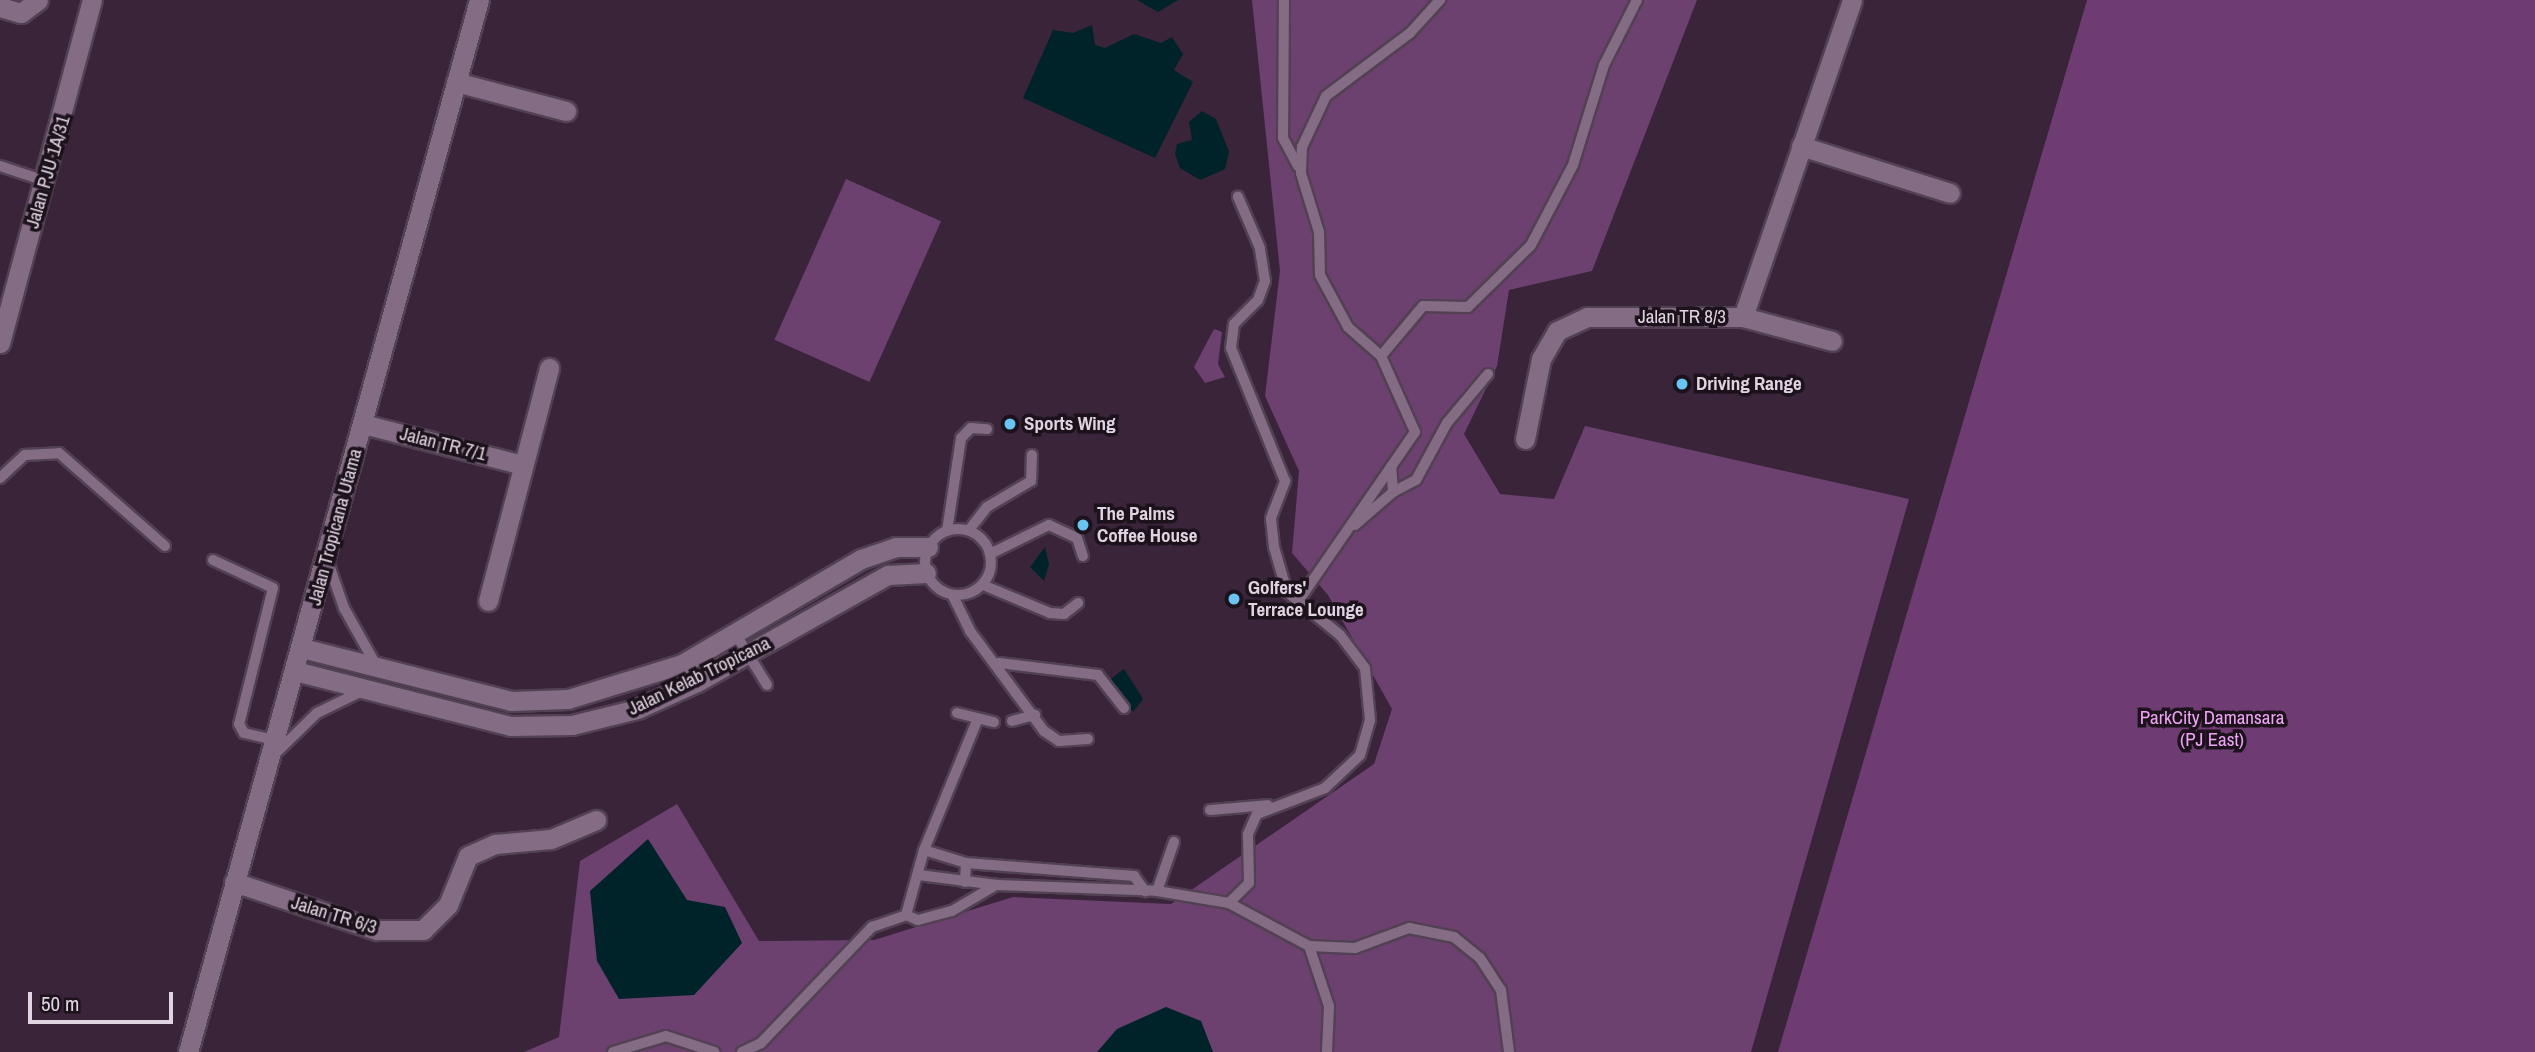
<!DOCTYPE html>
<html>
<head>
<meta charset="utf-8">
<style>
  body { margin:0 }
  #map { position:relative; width:2535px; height:1052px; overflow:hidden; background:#39243a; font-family:"Archivo Narrow",sans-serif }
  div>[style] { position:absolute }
  .green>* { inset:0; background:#6c406f; transform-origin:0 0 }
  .forest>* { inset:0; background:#6f3b73 }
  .water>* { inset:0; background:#002329 }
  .roads { filter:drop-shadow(2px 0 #524153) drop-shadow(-2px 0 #524153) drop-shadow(0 2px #524153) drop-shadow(0 -2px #524153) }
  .lane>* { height:10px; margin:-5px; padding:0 5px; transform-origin:5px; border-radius:5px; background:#846c85 }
  .lane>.ring { margin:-5px; padding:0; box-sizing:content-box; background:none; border:10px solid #846c85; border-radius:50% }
  .street>* { height:19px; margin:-9.5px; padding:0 9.5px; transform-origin:9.5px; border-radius:9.5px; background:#846c85 }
  .dots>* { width:19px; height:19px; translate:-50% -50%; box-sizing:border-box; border:4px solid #1b121b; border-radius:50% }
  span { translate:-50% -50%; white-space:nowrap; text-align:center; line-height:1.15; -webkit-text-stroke:7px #1b121b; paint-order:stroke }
  .street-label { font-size:19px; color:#e1d4e2 }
  .poi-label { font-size:19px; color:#e1d4e2; font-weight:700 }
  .left { translate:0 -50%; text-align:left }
  .park-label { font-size:19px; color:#f1a4f7 }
  .scale { position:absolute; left:28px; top:992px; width:145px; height:32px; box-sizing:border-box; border:4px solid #e1d4e2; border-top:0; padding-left:9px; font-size:21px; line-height:24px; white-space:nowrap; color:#e1d4e2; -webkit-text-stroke:5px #1b121b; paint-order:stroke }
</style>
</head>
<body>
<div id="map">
  <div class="green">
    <div style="clip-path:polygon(1252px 0,1697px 0,1592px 271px,1509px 290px,1497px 366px,1464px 434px,1500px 494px,1554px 499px,1585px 426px,1909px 499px,1751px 1052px,524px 1052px,559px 1037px,580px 861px,677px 804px,759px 941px,874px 940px,1013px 897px,1171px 904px,1374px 764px,1392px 709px,1328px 595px,1292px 553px,1299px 471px,1265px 396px,1280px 271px)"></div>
    <div style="left:846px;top:179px;width:104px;height:176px;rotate:24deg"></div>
    <div style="clip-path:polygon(1214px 329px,1222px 332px,1218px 364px,1225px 377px,1205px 383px,1194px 367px)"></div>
  </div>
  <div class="forest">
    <div style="clip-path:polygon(2087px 0,2535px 0,2535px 1052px,1778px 1052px)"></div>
  </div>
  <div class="water">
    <div style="clip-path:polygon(1137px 0,1178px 0,1158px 12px)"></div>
    <div style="clip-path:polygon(1092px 25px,1095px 45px,1105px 48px,1134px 34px,1161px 43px,1172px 37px,1183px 54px,1174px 70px,1193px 82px,1155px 158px,1023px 98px,1053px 30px,1073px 33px)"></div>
    <div style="clip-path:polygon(1202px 111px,1216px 119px,1229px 152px,1225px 169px,1200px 180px,1180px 168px,1175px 154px,1177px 144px,1192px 140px,1189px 122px)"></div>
    <div style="clip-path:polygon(1045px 547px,1049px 564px,1044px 581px,1030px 567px)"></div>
    <div style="clip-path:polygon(1124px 669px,1143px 699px,1133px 712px,1108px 681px)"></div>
    <div style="clip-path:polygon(648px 839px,687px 900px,725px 907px,742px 943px,694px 995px,619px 999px,597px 961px,590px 891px)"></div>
    <div style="clip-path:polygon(1166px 1007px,1201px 1021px,1213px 1052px,1097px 1052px,1117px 1029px)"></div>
  </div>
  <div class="roads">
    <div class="lane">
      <div style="left:1284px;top:0;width:138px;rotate:90.4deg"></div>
      <div style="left:1283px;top:138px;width:32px;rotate:62deg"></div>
      <div style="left:0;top:166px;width:47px;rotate:18.4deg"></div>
      <div style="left:1381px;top:356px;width:65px;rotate:-50deg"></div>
      <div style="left:1423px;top:306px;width:45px;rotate:1.3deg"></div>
      <div style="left:1468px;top:307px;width:88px;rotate:-44.5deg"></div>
      <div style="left:1531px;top:245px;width:90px;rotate:-62.3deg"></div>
      <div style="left:1573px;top:165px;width:105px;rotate:-72.8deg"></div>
      <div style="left:1604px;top:65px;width:73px;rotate:-63.1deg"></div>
      <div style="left:0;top:478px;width:34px;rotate:-43deg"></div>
      <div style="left:25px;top:455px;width:34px;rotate:-3deg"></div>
      <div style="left:59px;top:453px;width:141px;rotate:41.3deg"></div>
      <div style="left:1393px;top:492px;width:26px;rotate:-28deg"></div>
      <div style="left:1416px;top:480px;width:65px;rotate:-61.5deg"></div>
      <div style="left:1447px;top:423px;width:64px;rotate:-50.1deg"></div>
      <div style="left:1355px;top:525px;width:50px;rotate:-41deg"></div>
      <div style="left:1393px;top:492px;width:26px;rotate:-94deg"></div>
      <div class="ring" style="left:925px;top:529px;width:56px;height:56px"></div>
      <div style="left:969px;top:530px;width:29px;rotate:-52deg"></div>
      <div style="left:987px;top:507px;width:51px;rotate:-30.6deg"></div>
      <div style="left:1031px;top:481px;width:26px;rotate:-88deg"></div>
      <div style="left:947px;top:531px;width:94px;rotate:-81.4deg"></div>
      <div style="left:961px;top:438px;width:14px;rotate:-45deg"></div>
      <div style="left:971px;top:428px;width:16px;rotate:4deg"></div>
      <div style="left:990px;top:554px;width:66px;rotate:-26.2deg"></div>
      <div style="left:1049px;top:525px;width:31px;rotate:25deg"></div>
      <div style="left:1077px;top:538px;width:19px;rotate:72deg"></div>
      <div style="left:213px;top:560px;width:66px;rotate:25deg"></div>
      <div style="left:273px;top:588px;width:140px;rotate:104deg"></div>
      <div style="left:239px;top:724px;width:10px;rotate:61deg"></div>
      <div style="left:244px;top:733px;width:32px;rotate:13deg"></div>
      <div style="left:328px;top:562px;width:49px;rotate:70.8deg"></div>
      <div style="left:344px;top:608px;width:65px;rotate:60.7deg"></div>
      <div style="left:983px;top:585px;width:73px;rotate:22.7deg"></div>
      <div style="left:1050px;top:613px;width:14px;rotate:4deg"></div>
      <div style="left:1064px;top:614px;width:18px;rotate:-38deg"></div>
      <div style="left:953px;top:596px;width:39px;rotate:64deg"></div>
      <div style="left:970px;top:631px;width:124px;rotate:53.5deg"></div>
      <div style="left:1044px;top:731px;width:18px;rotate:34deg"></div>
      <div style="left:1059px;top:741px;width:29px;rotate:-4deg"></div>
      <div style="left:1297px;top:603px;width:208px;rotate:-55.4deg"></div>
      <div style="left:1415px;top:432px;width:83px;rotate:-114.1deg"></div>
      <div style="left:1381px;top:356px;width:44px;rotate:-138.7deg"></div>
      <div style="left:1348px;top:327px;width:59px;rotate:-118.3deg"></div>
      <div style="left:1320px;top:275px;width:43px;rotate:-91.3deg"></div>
      <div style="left:1319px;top:232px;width:62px;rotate:-107deg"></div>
      <div style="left:1301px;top:173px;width:26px;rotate:-88deg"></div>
      <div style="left:1302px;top:147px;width:56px;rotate:-64.8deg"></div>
      <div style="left:1326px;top:96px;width:105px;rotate:-36.9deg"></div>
      <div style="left:1410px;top:33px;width:45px;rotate:-47.7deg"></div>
      <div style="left:735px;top:633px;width:61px;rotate:58.4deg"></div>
      <div style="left:999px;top:663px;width:100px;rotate:6.9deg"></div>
      <div style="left:1098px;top:675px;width:42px;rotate:51.8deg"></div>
      <div style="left:957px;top:713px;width:38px;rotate:14deg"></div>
      <div style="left:1012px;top:721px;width:24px;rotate:-15deg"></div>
      <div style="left:275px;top:754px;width:59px;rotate:-44.3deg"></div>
      <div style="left:317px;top:713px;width:48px;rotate:-26deg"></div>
      <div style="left:1210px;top:810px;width:58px;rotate:-4.9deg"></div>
      <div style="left:924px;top:850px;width:44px;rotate:17.2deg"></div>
      <div style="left:919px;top:875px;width:79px;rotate:7.3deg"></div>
      <div style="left:997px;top:885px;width:160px;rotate:2.1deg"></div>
      <div style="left:1157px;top:891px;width:73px;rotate:9.5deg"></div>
      <div style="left:1229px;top:903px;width:28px;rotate:-45deg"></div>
      <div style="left:1249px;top:883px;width:49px;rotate:-91.2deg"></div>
      <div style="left:1248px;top:834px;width:22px;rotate:-66deg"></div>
      <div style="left:1257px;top:814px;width:73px;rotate:-20.9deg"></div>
      <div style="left:1325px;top:788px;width:48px;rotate:-43.3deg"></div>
      <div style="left:1360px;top:755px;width:36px;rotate:-74deg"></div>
      <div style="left:1370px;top:720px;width:52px;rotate:-95.5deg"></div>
      <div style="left:1365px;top:668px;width:41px;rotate:-127.1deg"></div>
      <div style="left:1340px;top:635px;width:68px;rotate:-140.9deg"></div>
      <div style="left:1287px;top:592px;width:47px;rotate:-106.1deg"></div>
      <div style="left:1274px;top:547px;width:29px;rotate:-96deg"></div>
      <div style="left:1271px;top:518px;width:40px;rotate:-69deg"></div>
      <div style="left:1285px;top:481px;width:144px;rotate:-112.1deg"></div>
      <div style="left:1231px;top:348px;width:24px;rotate:-83deg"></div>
      <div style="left:1234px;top:324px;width:34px;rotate:-45deg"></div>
      <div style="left:1258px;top:300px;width:20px;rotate:-70deg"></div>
      <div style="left:1265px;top:281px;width:33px;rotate:-99deg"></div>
      <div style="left:1260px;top:248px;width:56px;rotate:-113.3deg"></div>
      <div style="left:965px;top:882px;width:19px;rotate:-87deg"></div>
      <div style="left:966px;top:863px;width:169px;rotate:4.4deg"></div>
      <div style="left:1134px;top:876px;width:19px;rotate:54deg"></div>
      <div style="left:1157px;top:891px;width:52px;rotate:-70.9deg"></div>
      <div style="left:1229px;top:903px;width:91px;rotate:28.3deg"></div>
      <div style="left:1309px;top:946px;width:46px;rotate:2.5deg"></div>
      <div style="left:1355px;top:948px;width:58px;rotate:-20.3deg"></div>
      <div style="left:1409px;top:928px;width:46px;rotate:11.3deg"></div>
      <div style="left:1454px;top:937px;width:33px;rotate:39deg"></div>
      <div style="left:1480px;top:958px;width:38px;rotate:57deg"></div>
      <div style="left:1501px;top:990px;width:63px;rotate:82.6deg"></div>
      <div style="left:906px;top:915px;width:67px;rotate:-74.5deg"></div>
      <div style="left:924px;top:850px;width:139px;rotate:-67.7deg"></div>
      <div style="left:1309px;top:946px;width:63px;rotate:71.6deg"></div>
      <div style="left:1329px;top:1006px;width:46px;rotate:92.5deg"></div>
      <div style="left:613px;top:1052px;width:55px;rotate:-16.8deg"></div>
      <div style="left:666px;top:1036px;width:51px;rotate:18.4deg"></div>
      <div style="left:742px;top:1052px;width:21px;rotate:-25deg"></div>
      <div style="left:761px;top:1043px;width:161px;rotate:-46.3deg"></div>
      <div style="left:872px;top:927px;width:36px;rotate:-19deg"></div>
      <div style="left:906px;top:915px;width:13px;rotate:23deg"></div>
      <div style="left:918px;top:920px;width:35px;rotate:-15deg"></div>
      <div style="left:952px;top:911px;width:51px;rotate:-30.6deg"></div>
    </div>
    <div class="street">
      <div style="left:0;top:7px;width:22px;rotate:16deg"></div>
      <div style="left:21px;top:13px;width:21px;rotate:-37deg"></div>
      <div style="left:456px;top:82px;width:114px;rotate:14.8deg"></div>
      <div style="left:1801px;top:146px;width:156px;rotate:17.5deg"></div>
      <div style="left:1743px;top:317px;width:92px;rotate:15.1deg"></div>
      <div style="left:0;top:343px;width:355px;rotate:-75deg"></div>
      <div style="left:363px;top:424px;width:165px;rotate:14.4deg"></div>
      <div style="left:1525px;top:439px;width:82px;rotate:-78.7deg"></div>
      <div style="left:1541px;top:359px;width:32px;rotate:-60deg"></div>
      <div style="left:1557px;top:331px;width:33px;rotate:-25deg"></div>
      <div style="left:1587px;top:317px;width:156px"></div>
      <div style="left:1743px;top:317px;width:335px;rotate:-71deg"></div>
      <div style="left:488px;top:601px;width:241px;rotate:-75.3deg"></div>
      <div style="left:302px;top:648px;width:216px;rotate:14.2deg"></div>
      <div style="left:511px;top:701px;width:57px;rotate:-2deg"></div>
      <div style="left:568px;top:699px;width:119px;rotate:-17.1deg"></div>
      <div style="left:682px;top:664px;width:208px;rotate:-30.4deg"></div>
      <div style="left:861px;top:559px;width:37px;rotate:-19deg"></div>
      <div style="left:896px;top:547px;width:32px"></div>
      <div style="left:295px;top:671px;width:222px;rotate:14.3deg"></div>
      <div style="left:510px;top:726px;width:62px;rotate:-0.9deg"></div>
      <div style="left:572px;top:725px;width:67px;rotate:-13.8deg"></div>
      <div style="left:637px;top:709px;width:66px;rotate:-24.2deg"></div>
      <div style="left:697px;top:682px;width:219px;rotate:-29.3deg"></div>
      <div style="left:888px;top:575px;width:38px;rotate:-3deg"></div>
      <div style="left:234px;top:882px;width:151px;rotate:18.6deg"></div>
      <div style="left:377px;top:930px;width:46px"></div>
      <div style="left:423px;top:930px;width:35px;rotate:-45deg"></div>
      <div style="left:448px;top:905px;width:53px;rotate:-67.8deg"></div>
      <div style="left:468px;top:856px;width:30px;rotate:-24deg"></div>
      <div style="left:495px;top:844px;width:56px;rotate:-5.1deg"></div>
      <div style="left:551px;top:839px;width:49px;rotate:-22.9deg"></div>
      <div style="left:188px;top:1052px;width:1092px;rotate:-74.54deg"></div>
    </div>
  </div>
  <div class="dots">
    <div style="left:1682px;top:384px;background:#69c4f0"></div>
    <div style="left:1010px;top:424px;background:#69c4f0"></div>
    <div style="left:1083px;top:525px;background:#69c4f0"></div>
    <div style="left:1234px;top:599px;background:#69c4f0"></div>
  </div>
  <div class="street-label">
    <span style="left:48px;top:172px;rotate:-74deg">Jalan PJU 1A/31</span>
    <span style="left:1682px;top:317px">Jalan TR 8/3</span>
    <span style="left:443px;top:444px;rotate:14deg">Jalan TR 7/1</span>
    <span style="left:335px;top:527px;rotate:-75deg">Jalan Tropicana Utama</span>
    <span style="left:699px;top:676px;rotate:-26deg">Jalan Kelab Tropicana</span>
    <span style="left:334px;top:915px;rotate:17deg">Jalan TR 6/3</span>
  </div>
  <div class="poi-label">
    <span class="left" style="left:1696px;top:384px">Driving Range</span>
    <span class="left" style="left:1024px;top:424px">Sports Wing</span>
    <span class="left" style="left:1097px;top:525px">The Palms<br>Coffee House</span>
    <span class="left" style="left:1248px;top:599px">Golfers'<br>Terrace Lounge</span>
  </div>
  <div class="park-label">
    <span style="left:2212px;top:729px">ParkCity Damansara<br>(PJ East)</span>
  </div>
  <div class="scale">50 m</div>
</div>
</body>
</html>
